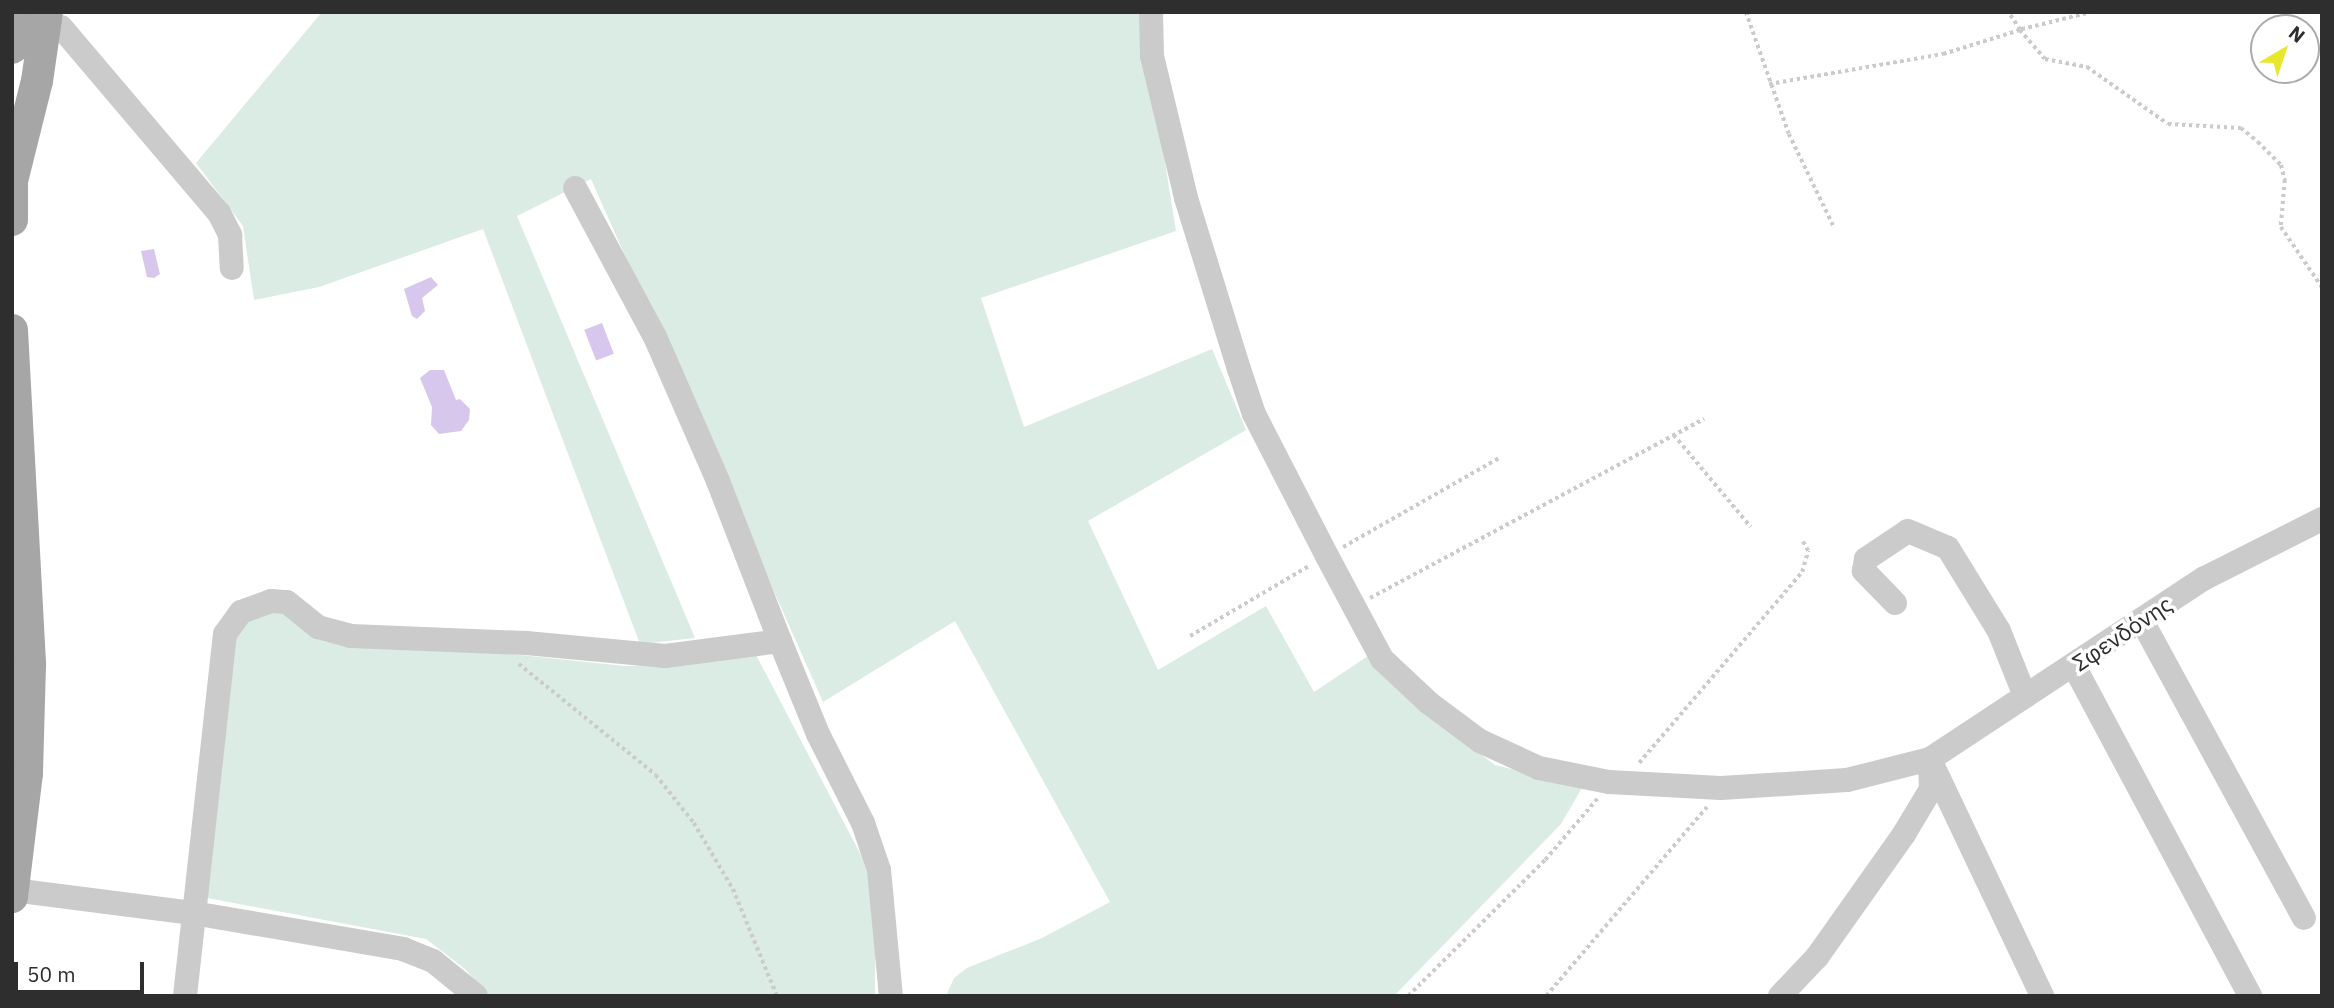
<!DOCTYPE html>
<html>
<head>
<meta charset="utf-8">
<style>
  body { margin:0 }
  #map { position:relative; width:2334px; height:1008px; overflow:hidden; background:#fff; font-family:"IBM Plex Sans",sans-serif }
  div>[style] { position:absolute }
  .green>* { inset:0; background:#dbece4 }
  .water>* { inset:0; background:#d8c7ec; transform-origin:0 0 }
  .path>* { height:3.5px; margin-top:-1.75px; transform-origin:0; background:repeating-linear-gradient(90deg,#cbcbcb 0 3.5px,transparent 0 7px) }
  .minor>* { height:24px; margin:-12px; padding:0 12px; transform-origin:12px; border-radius:12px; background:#cbcbcb }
  .major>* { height:32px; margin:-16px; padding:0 16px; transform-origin:16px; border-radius:16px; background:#a6a6a6 }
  span { translate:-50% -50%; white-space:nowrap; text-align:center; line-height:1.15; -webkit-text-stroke:7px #fff; paint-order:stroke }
  .street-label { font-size:23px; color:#2e2e2e }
  .frame { position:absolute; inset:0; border:14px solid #2e2e2e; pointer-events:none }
  .north { position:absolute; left:2250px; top:14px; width:70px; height:70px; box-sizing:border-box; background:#fff; border:2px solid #ababab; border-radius:50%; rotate:39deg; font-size:19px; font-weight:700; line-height:28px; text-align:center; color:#2e2e2e }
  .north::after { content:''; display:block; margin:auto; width:24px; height:32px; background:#e9e72c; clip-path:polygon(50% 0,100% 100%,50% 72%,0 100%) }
  .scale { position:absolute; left:14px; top:962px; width:130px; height:32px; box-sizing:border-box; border:4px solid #2e2e2e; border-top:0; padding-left:9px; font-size:21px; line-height:24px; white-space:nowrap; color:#2e2e2e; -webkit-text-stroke:5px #fff; paint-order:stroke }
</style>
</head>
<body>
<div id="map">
  <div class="green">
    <div style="clip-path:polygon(322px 12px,1141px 12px,1176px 231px,981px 298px,1024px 427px,1212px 349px,1246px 430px,1088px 521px,1158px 670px,1266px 606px,1314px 692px,1368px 656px,1432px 718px,1495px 765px,1583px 786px,1561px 824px,1394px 996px,946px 996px,954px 978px,967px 968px,1042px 938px,1110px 902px,955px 621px,823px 702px,591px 179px,517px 216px,695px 638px,640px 644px,483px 229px,319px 287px,254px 300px,243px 226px,196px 163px)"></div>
    <div style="clip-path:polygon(269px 605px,322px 634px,625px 666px,678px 665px,755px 653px,862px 857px,875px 898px,875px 996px,489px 996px,465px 969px,426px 939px,207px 898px,232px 629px)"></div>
  </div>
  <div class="water">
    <div style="clip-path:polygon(154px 249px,160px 274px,154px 278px,147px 277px,141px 251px)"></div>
    <div style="clip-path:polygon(431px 277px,438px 285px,422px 298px,425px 311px,417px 319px,412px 316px,404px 289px)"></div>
    <div style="left:602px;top:323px;width:33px;height:19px;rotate:69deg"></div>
    <div style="clip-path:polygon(430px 370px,444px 370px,456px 400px,460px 399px,470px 409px,469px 420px,461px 431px,439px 434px,431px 425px,432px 407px,420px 378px)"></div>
  </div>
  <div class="path">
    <div style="left:1746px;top:12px;width:129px;rotate:70.6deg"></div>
    <div style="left:1789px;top:134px;width:103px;rotate:64.2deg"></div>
    <div style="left:2093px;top:12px;width:75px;rotate:166.1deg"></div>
    <div style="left:2020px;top:30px;width:38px;rotate:49deg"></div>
    <div style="left:2045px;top:59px;width:43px;rotate:10.8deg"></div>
    <div style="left:2087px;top:67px;width:99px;rotate:35.1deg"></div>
    <div style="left:2168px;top:124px;width:73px;rotate:3.1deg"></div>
    <div style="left:2241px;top:128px;width:22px;rotate:39deg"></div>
    <div style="left:2258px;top:142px;width:33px;rotate:45deg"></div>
    <div style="left:2281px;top:165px;width:16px;rotate:75deg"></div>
    <div style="left:2285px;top:180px;width:47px;rotate:94.9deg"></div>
    <div style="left:2281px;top:227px;width:73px;rotate:55.7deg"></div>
    <div style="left:1769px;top:84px;width:177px;rotate:-9.8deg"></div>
    <div style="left:1943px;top:54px;width:81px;rotate:-17.3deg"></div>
    <div style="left:2020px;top:30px;width:22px;rotate:-124deg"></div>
    <div style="left:1674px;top:435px;width:120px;rotate:50.1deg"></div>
    <div style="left:1343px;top:547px;width:180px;rotate:-29.7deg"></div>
    <div style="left:1370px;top:598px;width:379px;rotate:-28.2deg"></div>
    <div style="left:1190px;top:636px;width:138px;rotate:-30.5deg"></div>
    <div style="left:519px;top:664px;width:176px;rotate:39deg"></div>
    <div style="left:656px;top:775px;width:61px;rotate:51.6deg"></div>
    <div style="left:694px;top:823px;width:77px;rotate:59.4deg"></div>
    <div style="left:733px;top:889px;width:116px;rotate:67.6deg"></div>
    <div style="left:1639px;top:763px;width:251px;rotate:-49.5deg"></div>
    <div style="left:1802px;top:572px;width:22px;rotate:-74deg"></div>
    <div style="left:1808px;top:551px;width:14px;rotate:-120deg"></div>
    <div style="left:1408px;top:996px;width:193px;rotate:-44.8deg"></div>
    <div style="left:1545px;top:860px;width:82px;rotate:-49.5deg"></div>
    <div style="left:1546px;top:996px;width:248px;rotate:-49.6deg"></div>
  </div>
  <div class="minor">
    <div style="left:1151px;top:12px;width:44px;rotate:88.7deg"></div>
    <div style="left:1152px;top:56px;width:146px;rotate:76.5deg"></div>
    <div style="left:1186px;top:198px;width:179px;rotate:72.8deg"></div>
    <div style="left:1239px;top:369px;width:47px;rotate:71.6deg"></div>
    <div style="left:1254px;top:414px;width:160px;rotate:62.8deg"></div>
    <div style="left:1327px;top:556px;width:117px;rotate:61.9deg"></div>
    <div style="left:1382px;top:659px;width:64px;rotate:43.1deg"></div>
    <div style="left:1429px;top:703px;width:64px;rotate:36.7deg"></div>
    <div style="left:1480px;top:741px;width:65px;rotate:24.6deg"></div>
    <div style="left:1539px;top:768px;width:71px;rotate:11.3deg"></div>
    <div style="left:1609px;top:782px;width:112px;rotate:3.1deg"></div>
    <div style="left:1721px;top:788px;width:126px;rotate:-3.6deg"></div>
    <div style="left:1847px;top:780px;width:86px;rotate:-14.2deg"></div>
    <div style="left:1930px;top:759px;width:329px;rotate:-33.4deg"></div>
    <div style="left:2205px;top:578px;width:131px;rotate:-26.8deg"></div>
    <div style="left:61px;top:27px;width:244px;rotate:49.7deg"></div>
    <div style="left:219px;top:213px;width:25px;rotate:63deg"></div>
    <div style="left:230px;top:235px;width:33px;rotate:87deg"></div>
    <div style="left:1895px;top:603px;width:45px;rotate:-134.1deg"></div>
    <div style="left:1864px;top:571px;width:12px;rotate:-81deg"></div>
    <div style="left:1866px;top:559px;width:50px;rotate:-33.7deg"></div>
    <div style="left:1908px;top:531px;width:43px;rotate:23deg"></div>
    <div style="left:1948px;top:548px;width:97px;rotate:58.4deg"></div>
    <div style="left:1999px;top:631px;width:70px;rotate:68.2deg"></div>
    <div style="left:2142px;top:621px;width:338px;rotate:61.4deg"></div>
    <div style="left:780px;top:641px;width:100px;rotate:67.8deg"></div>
    <div style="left:818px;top:734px;width:100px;rotate:63.2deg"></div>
    <div style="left:863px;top:823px;width:50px;rotate:71.2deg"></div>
    <div style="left:879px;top:870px;width:127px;rotate:84.6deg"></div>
    <div style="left:2074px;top:666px;width:374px;rotate:61.9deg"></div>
    <div style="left:1933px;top:766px;width:255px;rotate:64.6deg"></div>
    <div style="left:13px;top:890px;width:181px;rotate:7.3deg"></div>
    <div style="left:193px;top:913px;width:213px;rotate:9.7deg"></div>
    <div style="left:403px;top:949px;width:32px;rotate:22deg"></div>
    <div style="left:433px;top:961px;width:55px;rotate:39.1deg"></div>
    <div style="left:185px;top:996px;width:364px;rotate:-83.7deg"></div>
    <div style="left:225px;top:634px;width:27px;rotate:-54deg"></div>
    <div style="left:241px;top:612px;width:32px;rotate:-20deg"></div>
    <div style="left:271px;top:601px;width:16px;rotate:4deg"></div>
    <div style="left:287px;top:602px;width:40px;rotate:39deg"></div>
    <div style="left:318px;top:627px;width:34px;rotate:15deg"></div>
    <div style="left:351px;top:636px;width:175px;rotate:2.3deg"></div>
    <div style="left:526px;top:643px;width:140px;rotate:5.3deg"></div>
    <div style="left:665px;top:656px;width:116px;rotate:-7.4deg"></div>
    <div style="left:780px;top:641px;width:172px;rotate:-111.2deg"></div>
    <div style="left:718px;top:481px;width:157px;rotate:-113.6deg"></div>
    <div style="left:655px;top:337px;width:169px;rotate:-118.2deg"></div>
    <div style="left:1780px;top:996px;width:54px;rotate:-46.5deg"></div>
    <div style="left:1817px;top:957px;width:151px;rotate:-54.7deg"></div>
    <div style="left:1904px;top:834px;width:52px;rotate:-59deg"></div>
    <div style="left:1931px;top:789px;width:30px;rotate:-92deg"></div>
  </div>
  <div class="major">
    <div style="left:12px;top:48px;width:36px;rotate:-82deg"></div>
    <div style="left:12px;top:160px;width:60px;rotate:90deg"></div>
    <div style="left:13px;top:177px;width:99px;rotate:-76deg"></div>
    <div style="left:37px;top:81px;width:70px;rotate:-81.8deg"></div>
    <div style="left:12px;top:330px;width:335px;rotate:86.9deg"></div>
    <div style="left:30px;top:665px;width:108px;rotate:91.6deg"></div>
    <div style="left:27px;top:773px;width:125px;rotate:96.9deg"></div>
  </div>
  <div class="street-label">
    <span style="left:2122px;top:633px;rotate:-34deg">Σφενδόνης</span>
  </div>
  <div class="frame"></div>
  <div class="north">N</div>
  <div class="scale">50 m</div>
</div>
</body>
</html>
